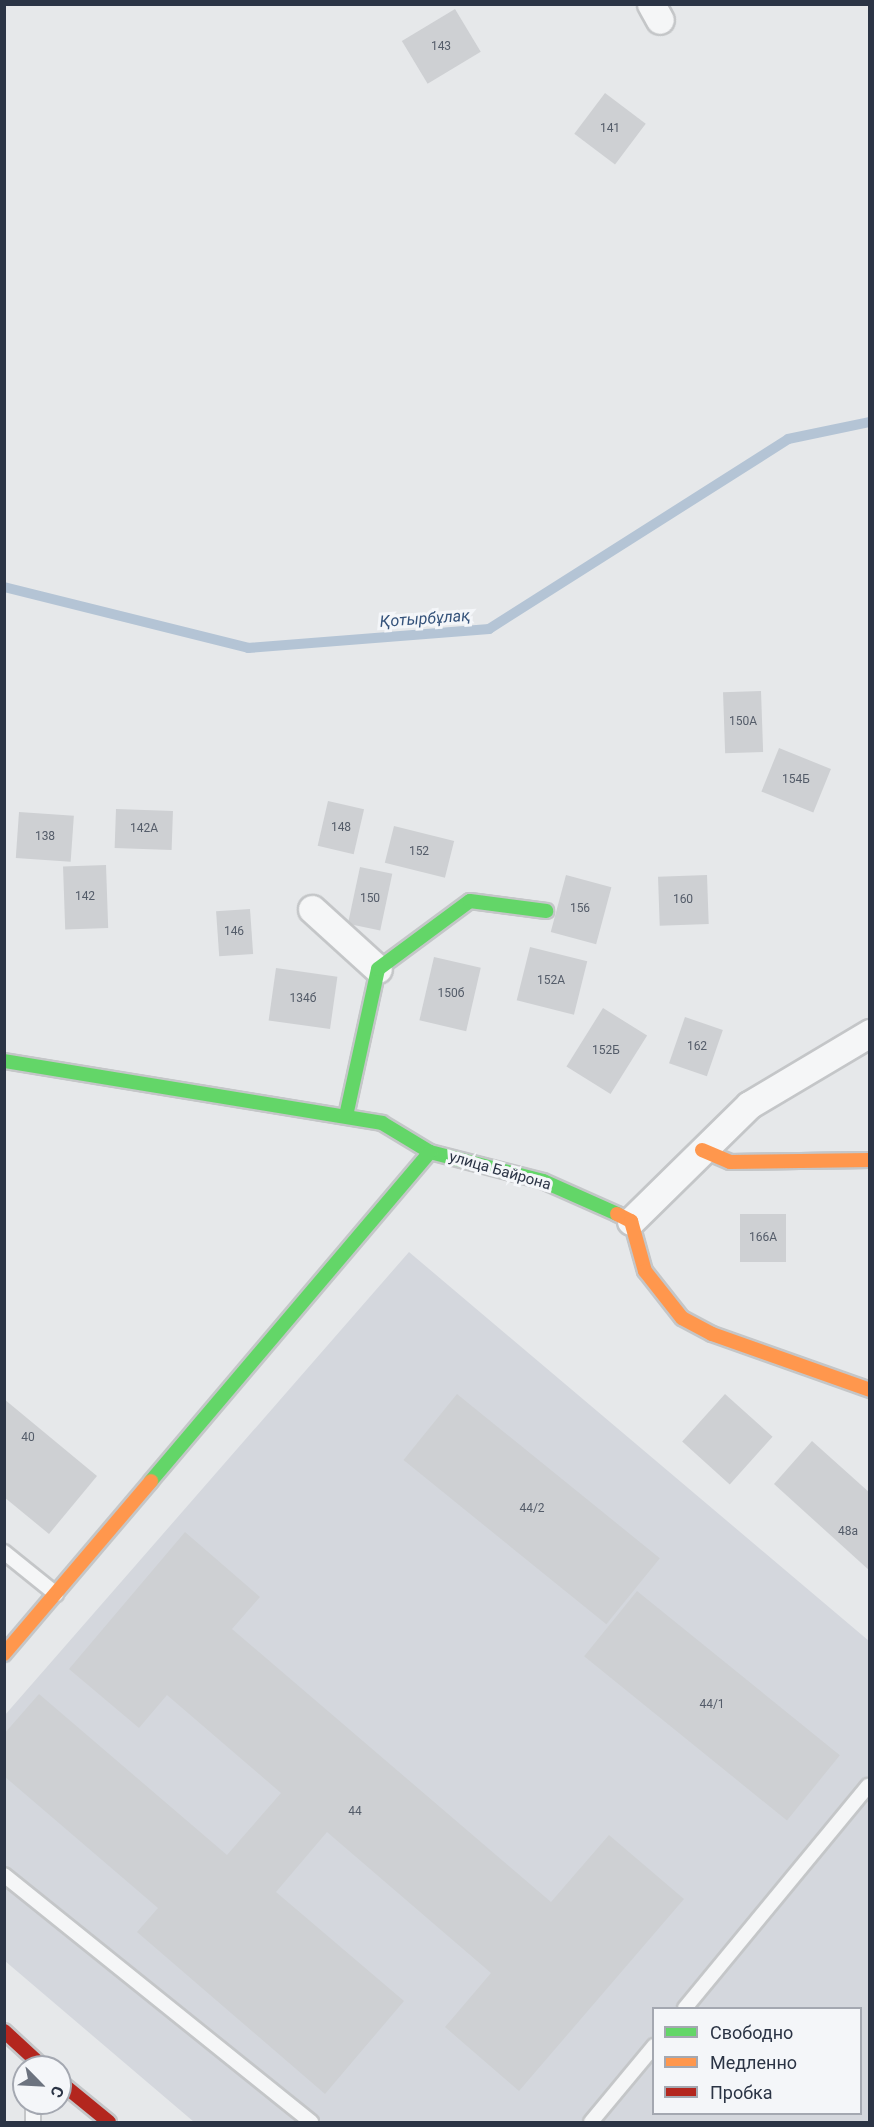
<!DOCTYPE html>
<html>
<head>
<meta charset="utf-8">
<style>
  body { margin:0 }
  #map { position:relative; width:874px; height:2127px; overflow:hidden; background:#e6e8ea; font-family:Roboto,sans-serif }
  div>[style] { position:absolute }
  .built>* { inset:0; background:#d4d7dd }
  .stream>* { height:10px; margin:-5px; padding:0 5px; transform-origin:5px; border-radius:5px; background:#b4c4d5 }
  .building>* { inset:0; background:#ced0d3; transform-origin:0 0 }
  .roads { filter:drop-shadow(2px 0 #c4c6c8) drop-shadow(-2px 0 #c4c6c8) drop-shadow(0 2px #c4c6c8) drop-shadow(0 -2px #c4c6c8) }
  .lane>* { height:14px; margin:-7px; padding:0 7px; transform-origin:7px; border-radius:7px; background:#f5f6f7 }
  .street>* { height:27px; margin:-13.5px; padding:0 13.5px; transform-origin:13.5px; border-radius:13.5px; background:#f5f6f7 }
  .fast>* { height:14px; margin:-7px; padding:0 7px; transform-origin:7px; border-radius:7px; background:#63d668 }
  .slow>* { height:14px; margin:-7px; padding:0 7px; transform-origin:7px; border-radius:7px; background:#ff974d }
  .jam>* { height:14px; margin:-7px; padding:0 7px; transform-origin:7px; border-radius:7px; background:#b3261e }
  span { translate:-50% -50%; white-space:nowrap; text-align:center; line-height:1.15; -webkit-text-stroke:6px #f4f6f9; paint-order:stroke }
  .number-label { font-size:12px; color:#545c69 }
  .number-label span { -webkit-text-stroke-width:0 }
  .street-label { font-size:15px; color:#2b3445 }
  .water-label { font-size:16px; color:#34527a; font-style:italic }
  .frame { position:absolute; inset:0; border:6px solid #2b3445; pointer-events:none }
  .legend { position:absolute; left:652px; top:2007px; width:210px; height:108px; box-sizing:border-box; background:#f4f6f9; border:2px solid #a4a8b1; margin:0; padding:8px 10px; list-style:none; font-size:18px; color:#2b3445 }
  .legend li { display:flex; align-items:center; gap:12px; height:30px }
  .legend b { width:30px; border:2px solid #a4a8b1 }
  .north { position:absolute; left:12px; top:2055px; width:60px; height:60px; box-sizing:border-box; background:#f4f6f9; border:2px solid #a4a8b1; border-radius:50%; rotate:114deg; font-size:16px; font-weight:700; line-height:24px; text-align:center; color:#2b3445 }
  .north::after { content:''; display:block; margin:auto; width:21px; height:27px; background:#6c737f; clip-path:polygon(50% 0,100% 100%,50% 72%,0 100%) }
</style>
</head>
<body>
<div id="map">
  <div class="built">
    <div style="clip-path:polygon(evenodd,409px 1252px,869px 1641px,869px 2122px,194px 2122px,5px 1961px,5px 1715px,409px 1252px,654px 2008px,860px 2008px,860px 2114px,654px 2114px,654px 2008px)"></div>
  </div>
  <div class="stream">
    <div style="left:4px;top:587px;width:252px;rotate:14deg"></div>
    <div style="left:248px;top:648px;width:242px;rotate:-4.5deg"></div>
    <div style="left:489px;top:629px;width:354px;rotate:-32.4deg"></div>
    <div style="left:788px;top:439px;width:84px;rotate:-11.7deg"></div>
  </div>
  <div class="building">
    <div style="left:455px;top:9px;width:50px;height:62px;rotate:59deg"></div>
    <div style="left:605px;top:93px;width:51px;height:51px;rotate:37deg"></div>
    <div style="left:761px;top:691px;width:61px;height:38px;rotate:88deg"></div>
    <div style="left:779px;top:748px;width:56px;height:47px;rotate:22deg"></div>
    <div style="left:328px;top:801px;width:37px;height:46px;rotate:13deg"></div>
    <div style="left:116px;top:809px;width:57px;height:39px;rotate:2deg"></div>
    <div style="left:19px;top:812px;width:55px;height:46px;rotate:4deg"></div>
    <div style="left:394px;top:826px;width:62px;height:38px;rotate:14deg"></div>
    <div style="left:106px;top:865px;width:63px;height:43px;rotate:88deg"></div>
    <div style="left:360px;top:867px;width:33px;height:58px;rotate:12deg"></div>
    <div style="left:566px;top:875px;width:47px;height:59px;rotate:15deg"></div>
    <div style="left:707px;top:875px;width:49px;height:49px;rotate:88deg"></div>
    <div style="left:250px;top:909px;width:45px;height:34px;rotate:86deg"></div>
    <div style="left:530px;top:947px;width:59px;height:55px;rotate:14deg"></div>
    <div style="left:434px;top:957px;width:48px;height:65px;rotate:13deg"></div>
    <div style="left:276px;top:968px;width:62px;height:53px;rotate:8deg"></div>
    <div style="left:603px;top:1008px;width:52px;height:69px;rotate:32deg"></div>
    <div style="left:685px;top:1017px;width:40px;height:49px;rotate:19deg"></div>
    <div style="left:786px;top:1214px;width:48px;height:46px;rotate:90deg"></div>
    <div style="left:457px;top:1394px;width:261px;height:85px;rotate:39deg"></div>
    <div style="left:725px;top:1394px;width:64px;height:64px;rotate:42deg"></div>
    <div style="clip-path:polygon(4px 1399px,97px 1476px,49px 1534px,4px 1497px)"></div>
    <div style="clip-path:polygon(812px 1441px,870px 1493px,870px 1571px,774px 1484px)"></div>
    <div style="clip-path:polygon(185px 1532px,260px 1597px,232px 1629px,551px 1902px,609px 1835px,684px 1899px,519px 2091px,445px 2027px,491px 1973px,327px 1832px,276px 1892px,404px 2001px,325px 2094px,137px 1932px,158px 1908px,4px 1776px,4px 1734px,39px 1694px,227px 1855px,281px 1793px,167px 1695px,139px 1728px,69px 1669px)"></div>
    <div style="left:637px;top:1591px;width:261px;height:84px;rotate:39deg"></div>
  </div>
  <div class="roads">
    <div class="lane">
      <div style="left:4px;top:1552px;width:67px;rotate:38.9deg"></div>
      <div style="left:4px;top:1875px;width:394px;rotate:38.8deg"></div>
      <div style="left:685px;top:2008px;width:288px;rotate:-50.5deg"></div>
      <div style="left:33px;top:2122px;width:19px;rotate:-90deg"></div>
      <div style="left:591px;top:2122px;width:99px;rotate:-50.3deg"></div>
    </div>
    <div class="street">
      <div style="left:651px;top:4px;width:18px;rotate:61deg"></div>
      <div style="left:312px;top:909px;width:89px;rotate:42.3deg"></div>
      <div style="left:631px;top:1221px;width:165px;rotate:-44.5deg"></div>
      <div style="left:749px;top:1105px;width:141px;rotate:-30.8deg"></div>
    </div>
    <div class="fast">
      <div style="left:4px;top:1061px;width:383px;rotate:9.3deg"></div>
      <div style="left:382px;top:1123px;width:56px;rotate:31.1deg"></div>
      <div style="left:430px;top:1152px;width:117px;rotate:14.4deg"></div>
      <div style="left:543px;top:1181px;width:81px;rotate:24deg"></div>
      <div style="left:346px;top:1116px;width:150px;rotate:-77.7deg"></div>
      <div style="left:378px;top:969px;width:114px;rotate:-36.5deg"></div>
      <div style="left:470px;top:901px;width:77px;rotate:7.5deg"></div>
      <div style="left:151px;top:1481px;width:431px;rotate:-49.7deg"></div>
    </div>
    <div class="slow">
      <div style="left:702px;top:1150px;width:30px;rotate:23deg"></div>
      <div style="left:730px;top:1162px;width:140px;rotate:-0.8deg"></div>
      <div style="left:617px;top:1214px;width:16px;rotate:27deg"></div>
      <div style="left:631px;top:1221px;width:52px;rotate:74.4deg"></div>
      <div style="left:645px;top:1271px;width:60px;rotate:51.8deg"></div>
      <div style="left:682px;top:1318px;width:34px;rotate:28deg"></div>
      <div style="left:712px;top:1334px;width:168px;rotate:19.5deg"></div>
      <div style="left:4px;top:1654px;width:227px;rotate:-49.6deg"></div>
    </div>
    <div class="jam">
      <div style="left:4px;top:2031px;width:53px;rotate:42.7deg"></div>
      <div style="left:60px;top:2082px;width:63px;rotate:39.2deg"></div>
    </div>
  </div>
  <div class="number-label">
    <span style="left:441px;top:47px">143</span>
    <span style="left:610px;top:129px">141</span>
    <span style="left:743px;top:722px">150А</span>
    <span style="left:796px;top:780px">154Б</span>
    <span style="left:341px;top:828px">148</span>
    <span style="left:144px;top:829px">142А</span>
    <span style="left:45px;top:837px">138</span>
    <span style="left:419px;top:852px">152</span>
    <span style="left:85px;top:897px">142</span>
    <span style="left:370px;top:899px">150</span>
    <span style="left:683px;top:900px">160</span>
    <span style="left:580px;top:909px">156</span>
    <span style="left:234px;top:932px">146</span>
    <span style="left:551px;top:981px">152А</span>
    <span style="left:451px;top:994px">150б</span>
    <span style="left:303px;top:999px">134б</span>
    <span style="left:697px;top:1047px">162</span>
    <span style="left:606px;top:1051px">152Б</span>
    <span style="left:763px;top:1238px">166А</span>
    <span style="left:28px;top:1438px">40</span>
    <span style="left:532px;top:1509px">44/2</span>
    <span style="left:848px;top:1532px">48а</span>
    <span style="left:712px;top:1705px">44/1</span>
    <span style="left:355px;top:1812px">44</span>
  </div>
  <div class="street-label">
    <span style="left:500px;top:1171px;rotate:16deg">улица Байрона</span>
  </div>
  <div class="water-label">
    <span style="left:425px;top:619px;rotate:-4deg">Қотырбұлақ</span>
  </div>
  <div class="frame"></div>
  <ul class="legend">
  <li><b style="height:8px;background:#63d668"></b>Свободно</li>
  <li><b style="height:8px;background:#ff974d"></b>Медленно</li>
  <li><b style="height:8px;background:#b3261e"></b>Пробка</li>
  </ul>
  <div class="north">С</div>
</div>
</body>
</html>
